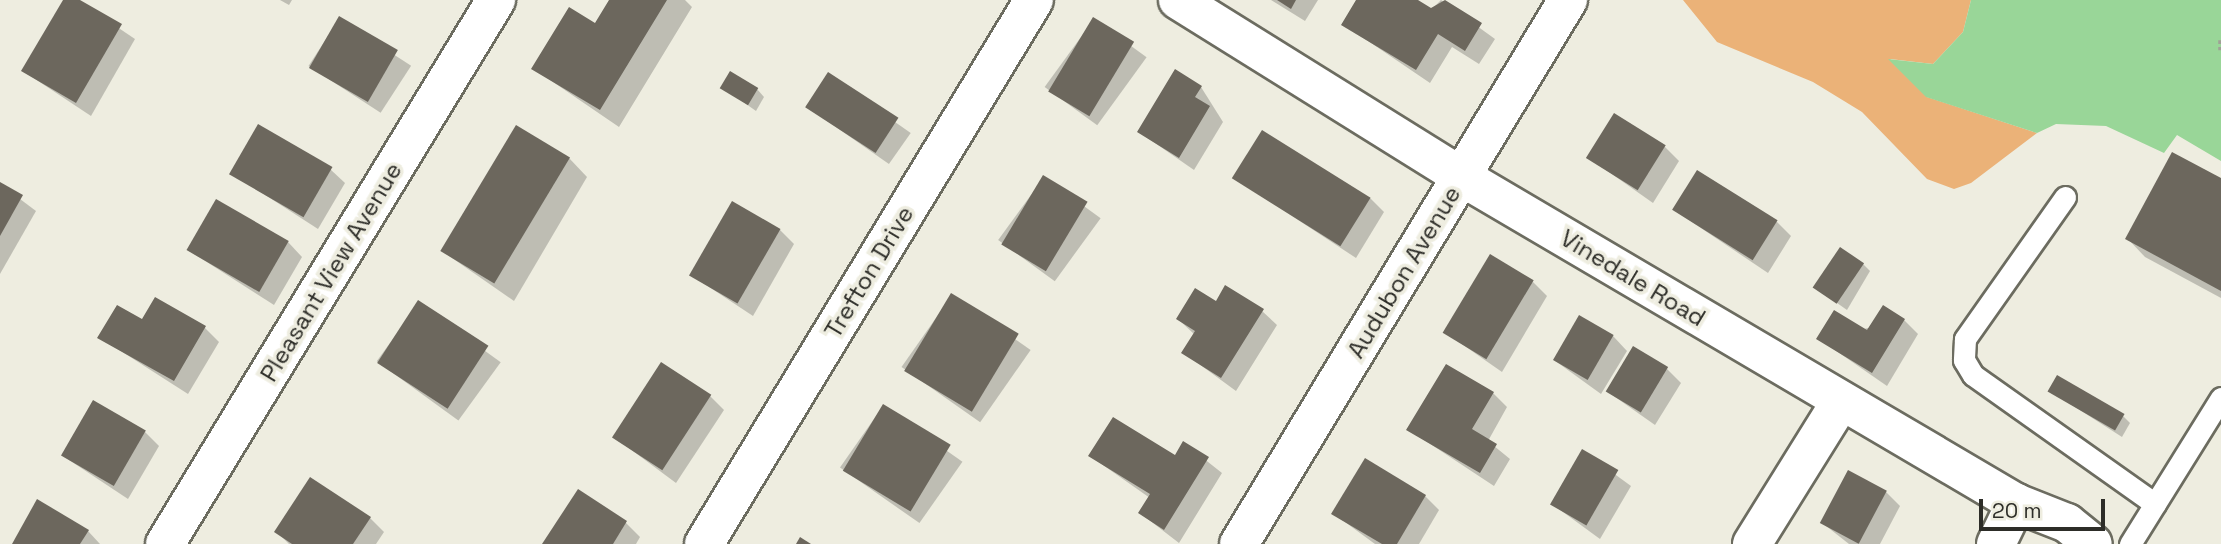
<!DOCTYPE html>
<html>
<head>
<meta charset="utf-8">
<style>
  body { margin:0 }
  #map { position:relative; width:2221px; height:544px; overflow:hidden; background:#eeede0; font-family:"Space Grotesk",sans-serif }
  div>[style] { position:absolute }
  .green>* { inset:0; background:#ebb278 }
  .water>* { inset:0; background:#99d698 }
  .shadow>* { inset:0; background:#0003; transform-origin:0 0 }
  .building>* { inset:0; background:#6c675d; transform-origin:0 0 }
  .path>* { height:4.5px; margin-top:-2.25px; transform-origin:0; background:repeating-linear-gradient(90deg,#a0a096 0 3.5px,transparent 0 7px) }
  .roads { filter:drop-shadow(2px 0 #6c6c60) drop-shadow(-2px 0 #6c6c60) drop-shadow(0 2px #6c6c60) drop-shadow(0 -2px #6c6c60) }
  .lane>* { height:21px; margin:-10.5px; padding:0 10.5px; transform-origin:10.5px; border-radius:10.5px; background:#fff }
  .street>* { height:38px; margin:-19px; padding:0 19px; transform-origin:19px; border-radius:19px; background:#fff }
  span { translate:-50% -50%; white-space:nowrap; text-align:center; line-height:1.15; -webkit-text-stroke:7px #eeede0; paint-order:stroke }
  .street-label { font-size:24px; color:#2d2d28 }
  .scale { position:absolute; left:1979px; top:499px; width:126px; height:32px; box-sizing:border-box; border:4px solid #2d2d28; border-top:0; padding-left:9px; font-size:21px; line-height:24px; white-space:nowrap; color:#2d2d28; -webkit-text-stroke:5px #eeede0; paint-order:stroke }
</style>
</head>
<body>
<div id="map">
  <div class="green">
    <div style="clip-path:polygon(1683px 0,1971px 0,1963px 32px,1933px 64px,1890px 59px,1927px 97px,2037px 133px,1971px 183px,1954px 189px,1927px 179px,1862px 112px,1813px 82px,1717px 42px)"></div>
  </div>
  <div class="water">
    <div style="clip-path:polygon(1971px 0,2221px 0,2221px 161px,2177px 135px,2164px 153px,2106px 126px,2056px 124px,2037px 133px,1926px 97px,1888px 59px,1933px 64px,1963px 32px)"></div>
  </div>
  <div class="shadow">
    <div style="clip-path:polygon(65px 0,77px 0,135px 39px,91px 116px,23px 71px)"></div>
    <div style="clip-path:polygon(280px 0,292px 0,289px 5px)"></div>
    <div style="clip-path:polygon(611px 0,685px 0,692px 7px,619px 127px,534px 69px,596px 25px)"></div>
    <div style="clip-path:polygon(1271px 0,1318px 0,1305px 21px)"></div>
    <div style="clip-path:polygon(1358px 0,1415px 0,1431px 10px,1441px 0,1495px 39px,1479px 64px,1452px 47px,1430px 83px,1343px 24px)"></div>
    <div style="left:339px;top:19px;width:86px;height:56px;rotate:33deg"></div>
    <div style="left:1094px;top:19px;width:65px;height:84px;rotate:36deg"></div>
    <div style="left:828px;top:75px;width:101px;height:38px;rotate:35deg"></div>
    <div style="clip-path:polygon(722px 87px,757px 89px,764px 97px,756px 111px)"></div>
    <div style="clip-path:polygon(1201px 87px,1223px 122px,1194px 170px,1139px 132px)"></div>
    <div style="clip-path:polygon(1665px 147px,1679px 161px,1653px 203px,1589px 158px)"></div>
    <div style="clip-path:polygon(569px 158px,587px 177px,514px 301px,442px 251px)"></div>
    <div style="clip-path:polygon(330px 169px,345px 183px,318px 229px,231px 173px)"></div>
    <div style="left:1044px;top:177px;width:70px;height:78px;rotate:36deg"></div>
    <div style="clip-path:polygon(1234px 178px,1370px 198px,1384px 212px,1356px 258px)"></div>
    <div style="clip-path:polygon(2221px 180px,2221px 298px,2145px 257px,2127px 238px)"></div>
    <div style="clip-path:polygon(0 184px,36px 211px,0 274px)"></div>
    <div style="clip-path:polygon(1674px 210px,1777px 222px,1791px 236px,1768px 273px)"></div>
    <div style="clip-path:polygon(780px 230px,794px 244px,753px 316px,691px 275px)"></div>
    <div style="clip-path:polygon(288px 242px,302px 257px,274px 305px,188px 250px)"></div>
    <div style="clip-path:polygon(1863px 264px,1870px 271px,1847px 310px,1817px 289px)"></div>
    <div style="clip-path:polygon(1533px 282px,1547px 296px,1502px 372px,1446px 333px)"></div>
    <div style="left:952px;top:295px;width:96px;height:88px;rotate:35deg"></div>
    <div style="left:419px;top:303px;width:101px;height:72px;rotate:36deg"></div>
    <div style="clip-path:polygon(1216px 303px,1262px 311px,1277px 325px,1236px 391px,1184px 353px,1195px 335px,1178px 319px)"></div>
    <div style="clip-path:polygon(1904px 320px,1918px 334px,1887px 386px,1819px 339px)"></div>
    <div style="clip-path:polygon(143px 322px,205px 328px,219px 342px,188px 394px,99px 337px)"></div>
    <div style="clip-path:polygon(1613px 336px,1627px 351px,1601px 394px,1554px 360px)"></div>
    <div style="clip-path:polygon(1667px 369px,1681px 383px,1655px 425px,1608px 392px)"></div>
    <div style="clip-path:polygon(2050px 391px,2123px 416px,2130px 423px,2122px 437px)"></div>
    <div style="clip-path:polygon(1493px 393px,1507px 407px,1488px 441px,1510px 459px,1494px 486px,1409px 430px)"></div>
    <div style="clip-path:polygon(710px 396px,724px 410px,676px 483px,614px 437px)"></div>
    <div style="left:883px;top:406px;width:97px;height:75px;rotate:35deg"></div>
    <div style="clip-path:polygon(145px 432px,159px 446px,128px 499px,63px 456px)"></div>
    <div style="clip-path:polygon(1184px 443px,1222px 473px,1179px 543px,1140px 513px,1150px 498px,1090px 456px,1175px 457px)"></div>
    <div style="clip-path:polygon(1583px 451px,1631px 486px,1600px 539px,1552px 504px)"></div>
    <div style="clip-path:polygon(578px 492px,626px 523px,640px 537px,636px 544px,544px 544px)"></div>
    <div style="clip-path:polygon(1886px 492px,1900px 506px,1880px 544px,1849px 544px,1821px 522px)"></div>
    <div style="clip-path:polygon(1425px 496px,1439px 510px,1419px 544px,1375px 544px,1334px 514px)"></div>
    <div style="clip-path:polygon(370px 518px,384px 532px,376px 544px,289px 544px,277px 532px)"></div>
    <div style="clip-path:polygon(88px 531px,100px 544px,14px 544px)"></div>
  </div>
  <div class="building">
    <div style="clip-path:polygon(63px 0,80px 0,122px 24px,76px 103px,21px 71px)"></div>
    <div style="clip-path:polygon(609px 0,667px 0,600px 110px,531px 69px,569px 7px,595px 23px)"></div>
    <div style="clip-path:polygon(1277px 0,1296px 0,1291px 9px)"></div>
    <div style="clip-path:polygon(1356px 0,1418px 0,1431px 8px,1445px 0,1482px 23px,1465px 51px,1438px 34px,1416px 70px,1341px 25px)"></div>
    <div style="left:339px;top:16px;width:68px;height:60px;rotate:30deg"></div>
    <div style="left:1093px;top:17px;width:48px;height:87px;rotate:31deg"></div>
    <div style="clip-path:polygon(1175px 69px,1202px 86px,1195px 97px,1210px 106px,1179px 158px,1137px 132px)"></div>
    <div style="left:730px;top:71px;width:33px;height:20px;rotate:31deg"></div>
    <div style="left:828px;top:72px;width:84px;height:42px;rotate:33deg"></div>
    <div style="left:1614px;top:113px;width:61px;height:53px;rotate:32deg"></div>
    <div style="left:258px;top:124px;width:86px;height:58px;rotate:30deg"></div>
    <div style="left:516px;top:125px;width:63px;height:147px;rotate:31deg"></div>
    <div style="left:1262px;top:130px;width:128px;height:57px;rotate:32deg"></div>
    <div style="clip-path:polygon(2172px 152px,2221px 178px,2221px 291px,2125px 239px)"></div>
    <div style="left:1697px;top:170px;width:95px;height:47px;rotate:32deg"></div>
    <div style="left:1043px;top:175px;width:52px;height:81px;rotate:31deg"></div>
    <div style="clip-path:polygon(0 182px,23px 195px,0 236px)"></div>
    <div style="left:216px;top:199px;width:84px;height:59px;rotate:30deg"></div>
    <div style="left:732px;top:201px;width:56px;height:86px;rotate:30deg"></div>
    <div style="left:1840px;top:247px;width:29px;height:49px;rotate:34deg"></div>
    <div style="left:1490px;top:254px;width:51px;height:92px;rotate:31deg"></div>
    <div style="clip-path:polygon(1225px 285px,1264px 309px,1221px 378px,1181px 353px,1195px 331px,1176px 319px,1195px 288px,1216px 301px)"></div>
    <div style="left:951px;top:293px;width:79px;height:91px;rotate:31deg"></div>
    <div style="clip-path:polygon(155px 297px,206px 326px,174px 381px,97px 338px,117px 305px,142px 319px)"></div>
    <div style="left:418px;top:300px;width:84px;height:75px;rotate:33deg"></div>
    <div style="clip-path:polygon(1883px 305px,1905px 319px,1872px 373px,1816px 339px,1834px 310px,1867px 330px)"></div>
    <div style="left:1579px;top:315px;width:40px;height:52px;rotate:30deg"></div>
    <div style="left:1633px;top:346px;width:41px;height:53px;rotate:31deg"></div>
    <div style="left:661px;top:362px;width:60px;height:90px;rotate:33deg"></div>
    <div style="clip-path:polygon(1446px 364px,1494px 392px,1472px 429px,1497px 444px,1480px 473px,1406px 430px)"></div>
    <div style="left:2057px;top:375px;width:78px;height:19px;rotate:30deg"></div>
    <div style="left:93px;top:400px;width:61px;height:64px;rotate:30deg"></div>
    <div style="left:883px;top:404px;width:79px;height:78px;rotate:31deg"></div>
    <div style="clip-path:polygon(1113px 417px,1175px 455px,1183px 441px,1209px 457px,1164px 530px,1138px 513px,1150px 494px,1088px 456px)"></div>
    <div style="left:1582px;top:449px;width:42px;height:64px;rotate:30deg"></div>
    <div style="clip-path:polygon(1365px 458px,1426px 495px,1397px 544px,1382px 544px,1331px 514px)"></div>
    <div style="left:1848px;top:470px;width:44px;height:60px;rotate:28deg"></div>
    <div style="clip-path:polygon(310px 477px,371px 517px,353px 544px,292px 544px,274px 532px)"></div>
    <div style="clip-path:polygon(578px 489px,627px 521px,613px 544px,542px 544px)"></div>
    <div style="clip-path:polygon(37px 499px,89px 530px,80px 544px,12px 544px)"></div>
    <div style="clip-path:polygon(800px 537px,811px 544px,796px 544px)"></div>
  </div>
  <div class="path">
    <div style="left:2221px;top:40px;width:10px;rotate:90deg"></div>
  </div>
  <div class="roads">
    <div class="lane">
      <div style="left:2065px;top:197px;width:174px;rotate:125.2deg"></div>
      <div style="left:1965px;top:339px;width:21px;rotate:93deg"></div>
      <div style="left:1964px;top:360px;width:17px;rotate:59deg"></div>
      <div style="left:1973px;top:375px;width:223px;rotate:35.3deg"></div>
      <div style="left:2130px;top:544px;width:172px;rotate:-58.1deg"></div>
    </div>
    <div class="street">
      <div style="left:1178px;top:0;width:335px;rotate:31.9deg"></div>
      <div style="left:1462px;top:177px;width:643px;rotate:30.47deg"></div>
      <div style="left:2016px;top:503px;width:55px;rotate:21.4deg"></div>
      <div style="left:2067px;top:523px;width:33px;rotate:39deg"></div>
      <div style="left:165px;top:544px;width:637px;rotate:-58.68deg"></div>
      <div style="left:704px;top:544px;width:636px;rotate:-58.76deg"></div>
      <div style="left:1239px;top:544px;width:636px;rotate:-58.84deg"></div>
      <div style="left:1752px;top:544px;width:168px;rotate:-58.1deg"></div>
      <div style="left:1996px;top:544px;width:46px;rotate:-64deg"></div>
    </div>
  </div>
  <div class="street-label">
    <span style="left:331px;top:272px;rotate:-59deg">Pleasant View Avenue</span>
    <span style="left:869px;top:272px;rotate:-59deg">Trefton Drive</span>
    <span style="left:1404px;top:272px;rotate:-59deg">Audubon Avenue</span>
    <span style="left:1633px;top:278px;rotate:31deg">Vinedale Road</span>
  </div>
  <div class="scale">20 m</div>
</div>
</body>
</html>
